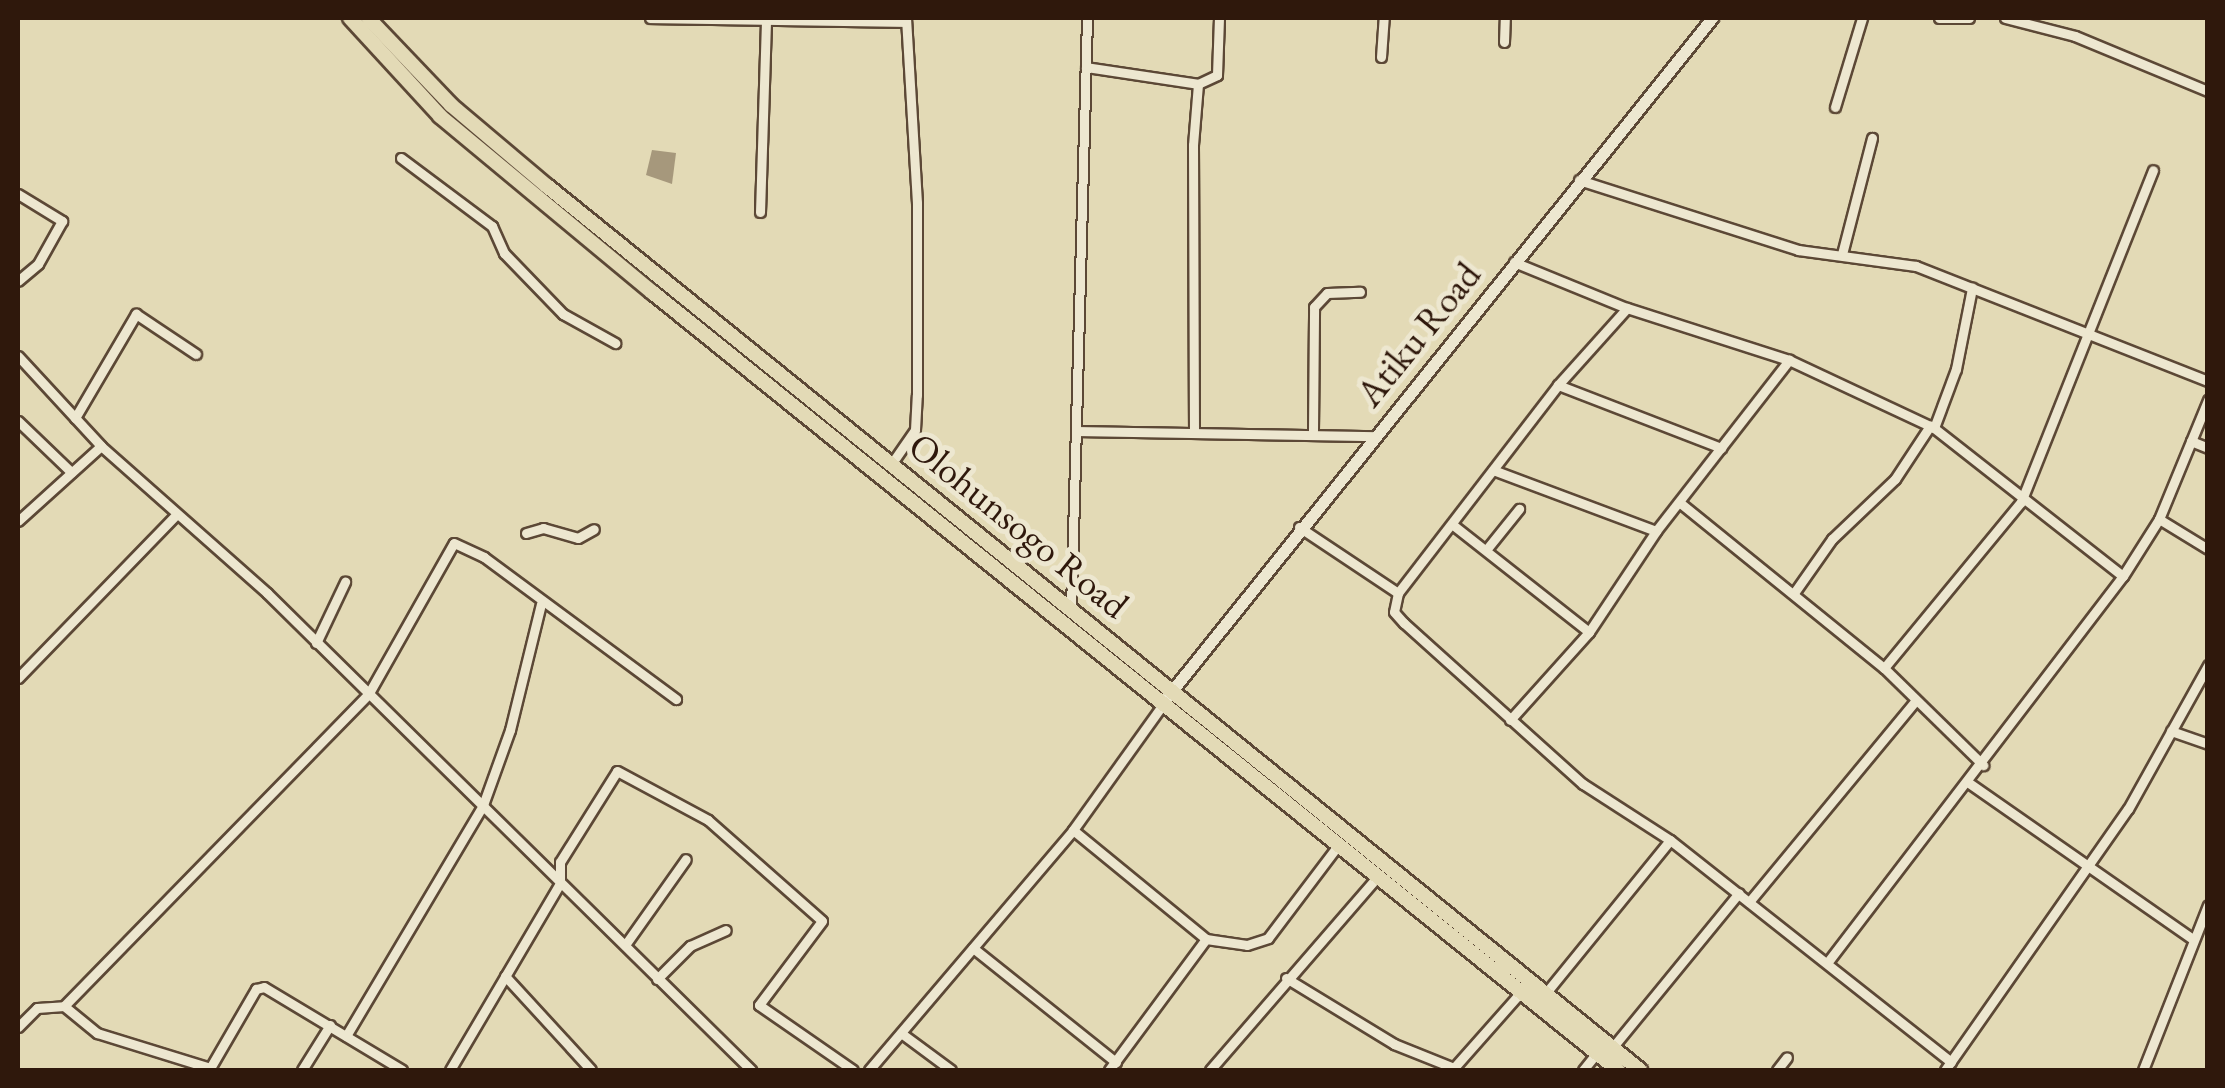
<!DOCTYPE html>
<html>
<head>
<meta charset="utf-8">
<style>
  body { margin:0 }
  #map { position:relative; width:2225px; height:1088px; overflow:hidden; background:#e3dab6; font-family:"EB Garamond",serif }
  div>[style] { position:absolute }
  .water>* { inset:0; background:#a6987c }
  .roads { filter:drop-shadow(2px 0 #5c4836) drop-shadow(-2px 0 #5c4836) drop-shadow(0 2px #5c4836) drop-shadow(0 -2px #5c4836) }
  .minor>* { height:9px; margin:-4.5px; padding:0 4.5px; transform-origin:4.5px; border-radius:4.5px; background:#ede7d0 }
  .tertiary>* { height:11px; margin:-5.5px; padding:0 5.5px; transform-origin:5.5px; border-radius:5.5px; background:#ede7d0 }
  .primary>* { height:14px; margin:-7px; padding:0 7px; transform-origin:7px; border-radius:7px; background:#e3dab6 }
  span { translate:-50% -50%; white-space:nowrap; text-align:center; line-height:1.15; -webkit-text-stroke:10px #ede7d0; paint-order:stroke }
  .street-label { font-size:38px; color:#2f180c }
  .frame { position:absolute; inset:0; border:20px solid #2f180c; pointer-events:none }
</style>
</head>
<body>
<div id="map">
  <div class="water">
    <div style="clip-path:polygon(652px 150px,676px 153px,672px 184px,646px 175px)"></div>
  </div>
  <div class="roads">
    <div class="minor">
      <div style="left:650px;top:18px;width:255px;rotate:0.9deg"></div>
      <div style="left:1939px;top:18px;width:30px"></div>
      <div style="left:2005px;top:18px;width:72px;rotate:14.4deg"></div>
      <div style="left:2075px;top:36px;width:144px;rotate:22.5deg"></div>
      <div style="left:1504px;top:42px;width:24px;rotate:-88deg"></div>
      <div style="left:1381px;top:57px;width:39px;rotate:-86deg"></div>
      <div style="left:1086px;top:67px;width:113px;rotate:8.6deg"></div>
      <div style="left:1835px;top:107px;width:93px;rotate:-73.1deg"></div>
      <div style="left:401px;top:158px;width:114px;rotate:36.8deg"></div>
      <div style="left:492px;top:226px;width:30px;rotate:66deg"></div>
      <div style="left:504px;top:253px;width:85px;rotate:46deg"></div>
      <div style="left:563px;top:314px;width:60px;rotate:29.1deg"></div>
      <div style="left:1579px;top:180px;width:230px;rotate:17.7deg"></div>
      <div style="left:1798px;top:250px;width:119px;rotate:7.7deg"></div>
      <div style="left:1916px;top:266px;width:314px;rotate:21.5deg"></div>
      <div style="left:18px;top:194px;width:52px;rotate:31.5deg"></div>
      <div style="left:62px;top:221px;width:49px;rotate:119.2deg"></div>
      <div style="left:38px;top:264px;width:26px;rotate:140deg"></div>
      <div style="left:760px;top:212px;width:194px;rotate:-88.2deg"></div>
      <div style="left:1842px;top:254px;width:120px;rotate:-75.5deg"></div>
      <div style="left:1514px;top:262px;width:122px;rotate:22.2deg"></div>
      <div style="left:1627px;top:308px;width:170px;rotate:17.8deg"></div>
      <div style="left:1789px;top:360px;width:160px;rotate:25.1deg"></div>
      <div style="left:1934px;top:428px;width:240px;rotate:38.1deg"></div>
      <div style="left:18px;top:356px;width:122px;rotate:47.3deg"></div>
      <div style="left:101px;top:446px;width:222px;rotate:41.5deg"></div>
      <div style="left:267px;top:593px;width:680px;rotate:44.58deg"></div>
      <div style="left:1558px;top:385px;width:175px;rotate:21.1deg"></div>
      <div style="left:75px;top:418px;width:121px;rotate:-59.6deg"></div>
      <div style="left:136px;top:314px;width:72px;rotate:33.7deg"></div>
      <div style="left:18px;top:421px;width:74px;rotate:43.9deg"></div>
      <div style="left:1934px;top:428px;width:63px;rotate:-69.6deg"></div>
      <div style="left:1956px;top:369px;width:83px;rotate:-78.8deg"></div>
      <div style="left:1080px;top:431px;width:293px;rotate:1deg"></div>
      <div style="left:1313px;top:431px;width:124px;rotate:-89.5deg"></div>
      <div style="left:1314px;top:307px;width:19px;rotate:-47deg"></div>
      <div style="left:1327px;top:293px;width:33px;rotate:-2deg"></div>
      <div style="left:1194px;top:432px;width:287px;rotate:-90.2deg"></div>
      <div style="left:1193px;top:145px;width:61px;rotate:-85.3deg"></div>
      <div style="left:1198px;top:84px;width:21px;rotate:-25deg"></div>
      <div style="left:1217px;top:75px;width:57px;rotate:-88deg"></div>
      <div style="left:2191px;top:441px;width:18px;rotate:22deg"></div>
      <div style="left:892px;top:463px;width:40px;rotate:-55.1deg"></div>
      <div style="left:915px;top:430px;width:35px;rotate:-87deg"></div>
      <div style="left:917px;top:395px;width:192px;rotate:-90deg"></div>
      <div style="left:917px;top:203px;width:185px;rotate:-93.4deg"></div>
      <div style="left:1493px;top:470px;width:174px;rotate:20.5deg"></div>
      <div style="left:1679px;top:502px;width:264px;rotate:39deg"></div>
      <div style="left:1884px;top:668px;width:139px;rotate:44.4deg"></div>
      <div style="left:2159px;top:519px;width:57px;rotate:31.5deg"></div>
      <div style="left:18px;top:521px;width:112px;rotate:-42.1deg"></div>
      <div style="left:1453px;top:525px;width:173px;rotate:38.2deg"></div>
      <div style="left:1299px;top:527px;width:119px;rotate:33.7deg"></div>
      <div style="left:1398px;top:593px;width:19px;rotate:102deg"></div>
      <div style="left:1394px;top:612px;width:15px;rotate:48deg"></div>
      <div style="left:1404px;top:623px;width:241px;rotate:42deg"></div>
      <div style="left:1583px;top:784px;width:103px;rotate:32.8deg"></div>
      <div style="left:1670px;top:840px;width:358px;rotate:38.3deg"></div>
      <div style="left:526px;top:533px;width:18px;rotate:-16deg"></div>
      <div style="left:543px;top:528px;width:36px;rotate:16deg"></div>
      <div style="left:578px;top:538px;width:18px;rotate:-29deg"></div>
      <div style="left:1486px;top:550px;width:53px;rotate:-51.2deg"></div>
      <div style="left:1398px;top:593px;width:262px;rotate:-52.4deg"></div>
      <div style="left:1558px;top:385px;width:103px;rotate:-48.1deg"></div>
      <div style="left:1794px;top:593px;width:66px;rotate:-54.9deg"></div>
      <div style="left:1832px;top:539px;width:87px;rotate:-43.6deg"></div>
      <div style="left:1895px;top:479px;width:64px;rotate:-56.6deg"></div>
      <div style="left:1071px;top:609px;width:591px;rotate:-88.45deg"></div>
      <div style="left:316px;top:643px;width:68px;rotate:-64.6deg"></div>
      <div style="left:1884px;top:668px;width:215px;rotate:-50.5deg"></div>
      <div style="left:2021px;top:502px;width:357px;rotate:-68.3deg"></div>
      <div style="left:18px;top:678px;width:227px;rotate:-45.9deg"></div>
      <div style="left:1510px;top:720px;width:118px;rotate:-48.1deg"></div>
      <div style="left:1589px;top:632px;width:121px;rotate:-56.4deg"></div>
      <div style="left:1656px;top:531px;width:217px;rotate:-52.1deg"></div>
      <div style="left:2171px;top:731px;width:39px;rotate:19deg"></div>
      <div style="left:1969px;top:783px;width:271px;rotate:34.9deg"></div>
      <div style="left:1073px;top:830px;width:172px;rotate:39.3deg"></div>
      <div style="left:1206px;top:939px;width:41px;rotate:8.3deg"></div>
      <div style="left:1247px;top:945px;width:22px;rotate:-18deg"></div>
      <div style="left:1268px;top:938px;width:118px;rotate:-52.9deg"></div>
      <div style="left:1749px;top:902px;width:262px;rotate:-50.4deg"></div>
      <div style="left:625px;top:945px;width:105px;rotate:-54.7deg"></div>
      <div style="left:973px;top:948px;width:183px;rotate:38.6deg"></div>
      <div style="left:1827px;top:963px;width:487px;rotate:-52.6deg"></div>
      <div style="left:2123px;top:576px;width:67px;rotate:-57.7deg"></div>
      <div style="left:2159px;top:519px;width:129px;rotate:-67.6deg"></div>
      <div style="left:505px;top:976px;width:127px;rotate:47.5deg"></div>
      <div style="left:1286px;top:978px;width:127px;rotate:31.4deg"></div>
      <div style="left:1394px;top:1044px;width:65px;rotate:21.8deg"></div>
      <div style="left:657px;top:979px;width:47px;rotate:-45deg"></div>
      <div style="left:690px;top:946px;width:39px;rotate:-24deg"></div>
      <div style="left:1545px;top:994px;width:198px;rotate:-50.9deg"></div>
      <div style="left:64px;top:1006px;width:437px;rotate:-45.7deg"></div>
      <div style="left:369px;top:693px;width:172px;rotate:-60.5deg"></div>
      <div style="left:454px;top:543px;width:33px;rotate:25deg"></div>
      <div style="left:484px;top:557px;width:239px;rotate:36.5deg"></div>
      <div style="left:18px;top:1027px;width:27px;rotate:-45deg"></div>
      <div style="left:37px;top:1008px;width:27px;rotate:-4deg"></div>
      <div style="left:64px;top:1006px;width:43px;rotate:39.3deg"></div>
      <div style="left:97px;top:1033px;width:118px;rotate:17.2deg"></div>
      <div style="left:901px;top:1033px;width:62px;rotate:36.5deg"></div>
      <div style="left:346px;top:1036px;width:269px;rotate:-59.3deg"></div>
      <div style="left:483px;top:805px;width:80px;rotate:-70.2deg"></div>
      <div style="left:510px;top:730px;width:130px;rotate:-76.2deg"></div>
      <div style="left:1612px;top:1048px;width:200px;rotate:-50.7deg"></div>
      <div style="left:209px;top:1070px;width:94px;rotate:-59.9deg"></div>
      <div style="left:256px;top:989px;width:8px;rotate:-14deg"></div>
      <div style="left:264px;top:987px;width:161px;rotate:31deg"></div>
      <div style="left:302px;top:1070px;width:53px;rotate:-58.1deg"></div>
      <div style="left:450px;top:1070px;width:217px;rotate:-59.5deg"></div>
      <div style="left:560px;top:883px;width:21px;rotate:-90deg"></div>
      <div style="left:560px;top:862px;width:107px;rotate:-57.9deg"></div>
      <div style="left:617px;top:771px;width:103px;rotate:28.3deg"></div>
      <div style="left:708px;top:820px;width:152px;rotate:41.5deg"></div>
      <div style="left:822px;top:921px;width:105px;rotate:126.9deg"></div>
      <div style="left:759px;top:1005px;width:114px;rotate:34.7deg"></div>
      <div style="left:869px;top:1070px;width:315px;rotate:-49.6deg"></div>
      <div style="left:1073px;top:830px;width:156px;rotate:-54.4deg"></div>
      <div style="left:1109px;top:1070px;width:163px;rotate:-53.5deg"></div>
      <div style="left:1210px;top:1070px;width:257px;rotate:-49.1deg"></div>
      <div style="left:1452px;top:1070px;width:104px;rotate:-48.5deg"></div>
      <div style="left:1583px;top:1070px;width:22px;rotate:-51deg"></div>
      <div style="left:1777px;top:1070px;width:16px;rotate:-52deg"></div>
      <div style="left:1945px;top:1070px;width:319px;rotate:-55deg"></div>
      <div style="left:2128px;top:809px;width:165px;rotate:-60.9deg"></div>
      <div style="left:2143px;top:1070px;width:177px;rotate:-68.5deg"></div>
    </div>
    <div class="tertiary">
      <div style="left:1167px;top:697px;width:871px;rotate:-51.25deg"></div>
    </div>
    <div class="primary">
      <div style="left:350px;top:18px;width:133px;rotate:47.4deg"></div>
      <div style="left:440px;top:116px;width:276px;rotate:39.7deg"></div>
      <div style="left:652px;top:292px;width:1240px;rotate:38.85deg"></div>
      <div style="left:368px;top:18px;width:120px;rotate:46.3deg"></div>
      <div style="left:451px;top:105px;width:126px;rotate:40.2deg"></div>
      <div style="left:547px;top:186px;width:1406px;rotate:38.97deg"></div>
    </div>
  </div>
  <div class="street-label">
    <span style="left:1418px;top:334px;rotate:-51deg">Atiku Road</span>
    <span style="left:1019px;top:525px;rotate:39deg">Olohunsogo Road</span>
  </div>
  <div class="frame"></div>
</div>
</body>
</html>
